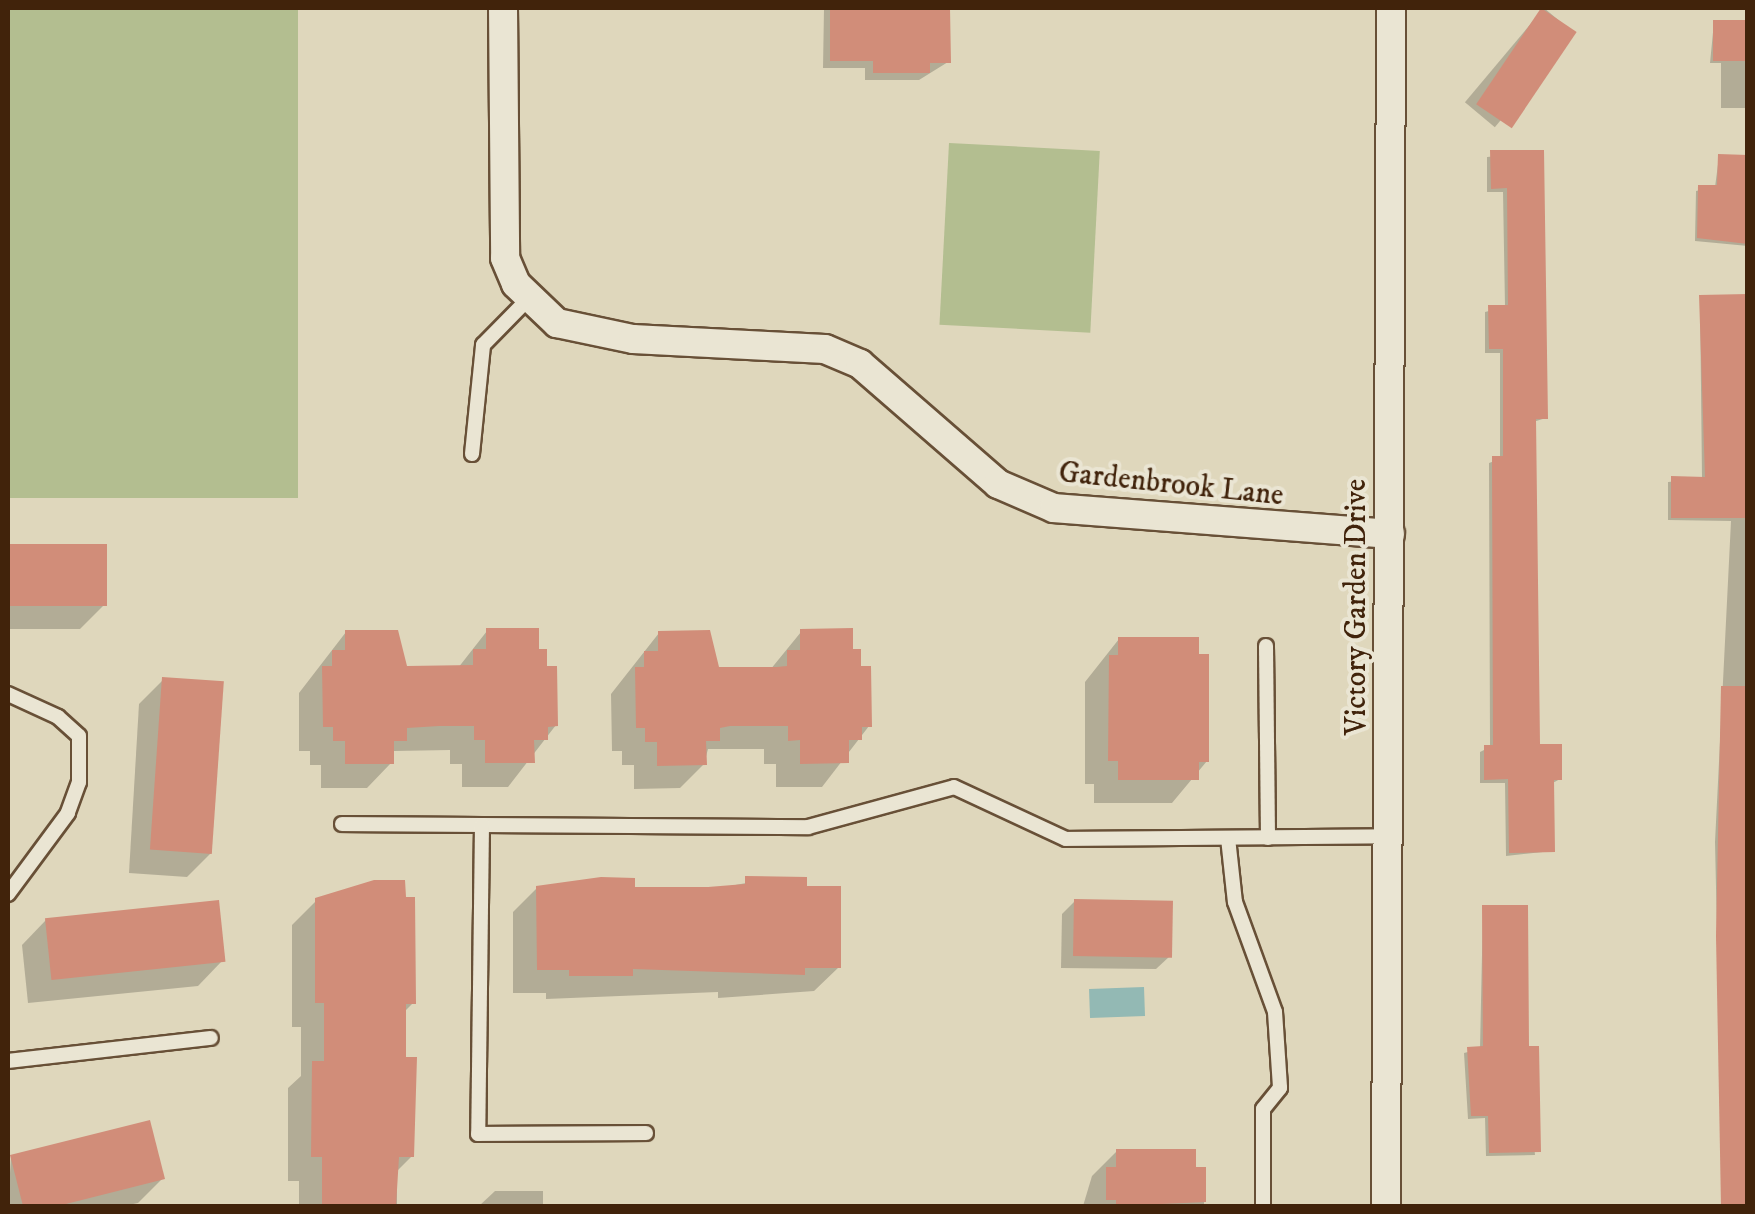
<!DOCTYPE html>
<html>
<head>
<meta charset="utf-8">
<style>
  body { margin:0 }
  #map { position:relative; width:1755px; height:1214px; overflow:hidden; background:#dfd7bc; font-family:"IM FELL DW Pica",serif }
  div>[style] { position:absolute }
  .green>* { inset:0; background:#b3be90; transform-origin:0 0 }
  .water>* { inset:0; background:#93b9b4; transform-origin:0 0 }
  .shadow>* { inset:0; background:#0003; transform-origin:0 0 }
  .building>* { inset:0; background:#d18d79; transform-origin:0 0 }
  .roads { filter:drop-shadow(2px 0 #685037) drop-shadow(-2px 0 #685037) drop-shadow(0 2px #685037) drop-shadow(0 -2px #685037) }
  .service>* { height:14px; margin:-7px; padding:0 7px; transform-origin:7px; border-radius:7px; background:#eae5d3 }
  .minor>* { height:28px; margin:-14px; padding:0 14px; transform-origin:14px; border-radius:14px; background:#eae5d3 }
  span { translate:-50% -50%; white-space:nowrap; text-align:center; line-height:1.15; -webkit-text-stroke:8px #eae5d3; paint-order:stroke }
  .street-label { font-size:30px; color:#41230b }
  .frame { position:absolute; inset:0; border:10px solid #41230b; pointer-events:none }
</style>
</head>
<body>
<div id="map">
  <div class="green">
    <div style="left:8px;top:8px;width:290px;height:490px"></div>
    <div style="left:949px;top:143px;width:151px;height:182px;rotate:3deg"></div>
  </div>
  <div class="water">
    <div style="left:1144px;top:987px;width:29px;height:55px;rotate:88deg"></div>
  </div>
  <div class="shadow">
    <div style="clip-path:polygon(824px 8px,948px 8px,948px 62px,919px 80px,865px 80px,865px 68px,823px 68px)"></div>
    <div style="left:1544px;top:8px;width:39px;height:123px;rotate:40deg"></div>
    <div style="clip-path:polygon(1714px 22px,1748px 22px,1748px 108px,1721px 108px,1721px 63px,1710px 63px)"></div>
    <div style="clip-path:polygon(1541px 152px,1546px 418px,1533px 422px,1537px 746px,1560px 779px,1551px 784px,1552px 851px,1506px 856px,1505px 783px,1480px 783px,1480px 752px,1490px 747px,1489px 463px,1500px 459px,1500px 353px,1485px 353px,1485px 312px,1505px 307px,1503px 192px,1487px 192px,1487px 157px)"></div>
    <div style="clip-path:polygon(1719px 157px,1748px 158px,1748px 246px,1695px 241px,1696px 191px,1715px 187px)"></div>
    <div style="clip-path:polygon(1700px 297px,1748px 428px,1748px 1206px,1723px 1206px,1715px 842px,1731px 521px,1668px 520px,1668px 482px,1702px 479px)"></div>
    <div style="clip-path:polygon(8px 546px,104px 546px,105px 604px,80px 629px,8px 629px)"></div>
    <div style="clip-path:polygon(487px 631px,536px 651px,556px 725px,508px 787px,462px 787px,462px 764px,450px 764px,450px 750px,394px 751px,391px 763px,367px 788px,321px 788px,321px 765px,310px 765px,310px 751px,299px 751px,299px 693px,346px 632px,405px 668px,458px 668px)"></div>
    <div style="clip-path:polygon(801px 632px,850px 652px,869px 726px,822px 787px,776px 787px,776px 764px,764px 764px,764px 749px,708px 749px,704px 764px,680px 788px,634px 789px,634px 765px,622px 765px,622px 751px,612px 751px,611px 694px,659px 633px,717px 670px,770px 670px)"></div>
    <div style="clip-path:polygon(1119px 639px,1207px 761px,1172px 803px,1094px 803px,1094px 784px,1085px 784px,1085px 682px)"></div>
    <div style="clip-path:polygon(163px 680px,212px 852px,187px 877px,129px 873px,139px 704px)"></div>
    <div style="clip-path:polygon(773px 878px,804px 889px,839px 967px,814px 991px,718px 998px,718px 992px,546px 999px,546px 993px,513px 993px,513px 912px,537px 888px,708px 890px)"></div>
    <div style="clip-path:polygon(317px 900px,413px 1003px,403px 1013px,412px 1156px,397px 1171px,397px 1206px,299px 1206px,299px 1181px,288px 1181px,288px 1088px,301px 1076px,301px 1027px,292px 1027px,292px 925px)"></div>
    <div style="clip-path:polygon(1075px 901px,1170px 956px,1156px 969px,1061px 968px,1062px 914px)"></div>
    <div style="clip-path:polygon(1483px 907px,1526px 1048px,1535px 1155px,1486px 1156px,1485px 1118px,1468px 1119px,1464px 1053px,1480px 1049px)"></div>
    <div style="clip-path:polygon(46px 920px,222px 961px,198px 986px,28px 1003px,22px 945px)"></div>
    <div style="clip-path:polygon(1117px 1151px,1204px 1169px,1204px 1206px,1083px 1206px,1092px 1176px)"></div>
    <div style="clip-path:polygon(11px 1157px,163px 1178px,138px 1203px,124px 1206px,8px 1206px)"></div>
    <div style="clip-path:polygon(495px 1191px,543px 1191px,543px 1206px,479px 1206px)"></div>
  </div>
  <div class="building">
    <div style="clip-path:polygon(830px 8px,950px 8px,951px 63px,930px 63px,930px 73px,873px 73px,873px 61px,830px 61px)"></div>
    <div style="left:1541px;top:8px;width:43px;height:116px;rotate:34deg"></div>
    <div style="left:1713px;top:20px;width:35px;height:41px"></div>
    <div style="clip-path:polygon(1490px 150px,1544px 150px,1548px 419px,1536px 419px,1540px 744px,1562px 744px,1562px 780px,1554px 780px,1555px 852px,1509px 853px,1508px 779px,1484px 780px,1484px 745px,1493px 745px,1492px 456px,1503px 456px,1503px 349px,1489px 349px,1488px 305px,1508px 305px,1507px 188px,1491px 189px)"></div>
    <div style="clip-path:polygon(1718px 154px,1748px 155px,1748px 244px,1697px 238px,1698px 185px,1717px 185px)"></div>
    <div style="clip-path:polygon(1748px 294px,1748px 518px,1671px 518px,1671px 476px,1705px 477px,1699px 295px)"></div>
    <div style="left:8px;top:544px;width:99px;height:62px"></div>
    <div style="clip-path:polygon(486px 628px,539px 628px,539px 649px,547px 649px,547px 666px,557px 666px,558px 726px,548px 727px,548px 740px,534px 740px,535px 763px,485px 763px,485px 740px,474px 740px,474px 726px,439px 726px,407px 728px,407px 741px,394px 741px,394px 764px,345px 764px,345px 741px,333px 741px,333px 727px,323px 727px,322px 666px,332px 666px,332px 650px,345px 650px,345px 630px,398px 630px,407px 666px,473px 665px,473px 649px,486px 649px)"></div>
    <div style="clip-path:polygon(853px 628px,853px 649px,861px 649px,861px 666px,871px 666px,872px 727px,862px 727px,862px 740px,849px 740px,849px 763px,800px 764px,800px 740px,788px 741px,788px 726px,730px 726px,720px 728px,720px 741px,706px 741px,707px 765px,657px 766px,657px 742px,645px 742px,645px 728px,636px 728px,635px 667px,644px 667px,644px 651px,658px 651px,658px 631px,710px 630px,719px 667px,777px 667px,787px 666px,787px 650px,800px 650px,800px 629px)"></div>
    <div style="clip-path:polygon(1118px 637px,1199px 637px,1199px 654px,1209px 654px,1209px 762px,1199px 762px,1199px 780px,1118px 780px,1118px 761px,1108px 761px,1109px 655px,1118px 655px)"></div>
    <div style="left:162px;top:677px;width:62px;height:173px;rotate:4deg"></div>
    <div style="clip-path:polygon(1721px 686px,1748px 686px,1748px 1206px,1721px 1206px,1716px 936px)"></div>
    <div style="clip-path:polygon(745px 876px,807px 877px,807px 886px,841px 886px,841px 968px,805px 968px,805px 975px,633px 969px,633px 976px,569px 976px,569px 970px,537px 970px,536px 886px,601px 877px,635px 878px,635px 887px,708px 887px,745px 884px)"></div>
    <div style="clip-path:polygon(374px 880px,405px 880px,406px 897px,415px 897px,416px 1004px,406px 1004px,406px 1057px,417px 1057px,414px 1157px,399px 1157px,396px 1206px,322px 1206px,322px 1157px,311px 1157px,312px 1061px,324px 1061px,324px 1003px,315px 1003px,315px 898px)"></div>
    <div style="left:1074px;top:899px;width:99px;height:57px;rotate:1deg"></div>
    <div style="left:219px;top:900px;width:62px;height:175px;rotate:84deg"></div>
    <div style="clip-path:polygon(1482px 905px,1528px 905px,1529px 1046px,1539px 1046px,1541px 1152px,1489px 1153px,1488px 1116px,1471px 1116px,1467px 1047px,1483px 1046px)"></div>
    <div style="clip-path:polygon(150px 1120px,165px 1179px,58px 1206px,23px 1206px,10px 1155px)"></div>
    <div style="clip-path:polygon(1116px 1149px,1196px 1149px,1196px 1167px,1206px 1167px,1206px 1202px,1116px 1206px,1116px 1200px,1106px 1200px,1106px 1167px,1116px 1167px)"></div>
  </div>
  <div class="roads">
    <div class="service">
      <div style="left:472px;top:454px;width:110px;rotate:-84.2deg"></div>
      <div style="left:483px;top:345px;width:64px;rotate:-45.6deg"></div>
      <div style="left:1266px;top:646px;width:192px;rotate:89.4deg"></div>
      <div style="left:8px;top:694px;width:55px;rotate:24.7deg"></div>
      <div style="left:58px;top:717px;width:28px;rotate:42deg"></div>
      <div style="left:79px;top:736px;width:46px;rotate:90deg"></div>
      <div style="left:79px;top:782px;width:33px;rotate:110deg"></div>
      <div style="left:68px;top:813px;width:101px;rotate:126.5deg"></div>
      <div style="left:342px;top:824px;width:466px;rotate:0.4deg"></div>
      <div style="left:808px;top:827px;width:151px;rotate:-15.3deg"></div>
      <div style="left:954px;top:787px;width:123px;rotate:24.9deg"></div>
      <div style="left:1066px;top:839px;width:322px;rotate:-0.5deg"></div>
      <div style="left:482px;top:825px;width:309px;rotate:90.7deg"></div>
      <div style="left:478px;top:1134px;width:168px;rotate:-0.3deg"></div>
      <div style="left:1228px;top:838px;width:64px;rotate:83.8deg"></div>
      <div style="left:1235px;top:902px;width:117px;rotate:70deg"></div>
      <div style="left:1275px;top:1012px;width:76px;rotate:86.2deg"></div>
      <div style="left:1280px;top:1088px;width:27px;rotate:129deg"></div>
      <div style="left:1263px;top:1109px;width:97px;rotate:90deg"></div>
      <div style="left:8px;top:1061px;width:204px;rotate:-6.5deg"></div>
    </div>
    <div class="minor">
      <div style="left:503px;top:8px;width:250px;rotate:89.5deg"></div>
      <div style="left:505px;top:258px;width:28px;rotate:67deg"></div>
      <div style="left:516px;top:284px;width:57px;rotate:43.6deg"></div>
      <div style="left:557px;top:323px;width:78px;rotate:11.9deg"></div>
      <div style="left:633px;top:339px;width:192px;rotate:3deg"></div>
      <div style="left:825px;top:349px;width:38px;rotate:23deg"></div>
      <div style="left:860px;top:364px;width:183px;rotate:41deg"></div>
      <div style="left:998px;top:484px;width:61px;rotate:23.2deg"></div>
      <div style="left:1054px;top:508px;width:337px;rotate:4.4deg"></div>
      <div style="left:1386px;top:1206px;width:1198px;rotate:-89.76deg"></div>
    </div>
  </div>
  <div class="street-label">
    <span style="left:1171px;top:485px;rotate:6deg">Gardenbrook Lane</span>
    <span style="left:1357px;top:607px;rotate:-90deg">Victory Garden Drive</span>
  </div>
  <div class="frame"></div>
</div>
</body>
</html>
